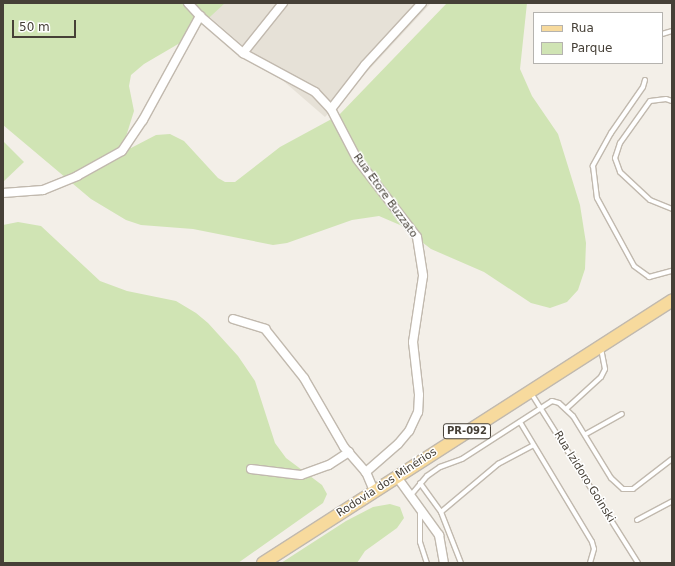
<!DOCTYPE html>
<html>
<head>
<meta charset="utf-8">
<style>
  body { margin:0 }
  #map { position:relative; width:675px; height:566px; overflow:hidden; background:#f3efe8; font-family:"DejaVu Sans",sans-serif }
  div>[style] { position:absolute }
  .residential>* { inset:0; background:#e6e1d7 }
  .green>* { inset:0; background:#d0e4b4 }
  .roads { filter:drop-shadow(1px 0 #c1b9ae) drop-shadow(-1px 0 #c1b9ae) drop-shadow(0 1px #c1b9ae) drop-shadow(0 -1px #c1b9ae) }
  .service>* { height:4px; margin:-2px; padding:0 2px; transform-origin:2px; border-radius:2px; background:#fff }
  .minor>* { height:8px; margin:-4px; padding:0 4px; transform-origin:4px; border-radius:4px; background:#fff }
  .primary>* { height:12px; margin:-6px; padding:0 6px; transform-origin:6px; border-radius:6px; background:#f7da9d }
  span { translate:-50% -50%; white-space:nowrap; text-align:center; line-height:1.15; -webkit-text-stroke:3px #fff; paint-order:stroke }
  .shield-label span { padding:1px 3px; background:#fff; border:1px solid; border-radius:3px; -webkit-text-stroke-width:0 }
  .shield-label { font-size:10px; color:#464037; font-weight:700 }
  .street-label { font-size:11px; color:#464037 }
  .frame { position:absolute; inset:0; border:4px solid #464037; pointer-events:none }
  .legend { position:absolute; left:533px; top:12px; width:130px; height:52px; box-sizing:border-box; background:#fff; border:1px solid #b5b3af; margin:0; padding:5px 7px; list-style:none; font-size:12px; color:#464037 }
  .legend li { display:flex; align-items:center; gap:8px; height:20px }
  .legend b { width:20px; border:1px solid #b5b3af }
  .scale { position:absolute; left:12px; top:20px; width:64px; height:18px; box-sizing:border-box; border:2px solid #464037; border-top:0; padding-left:5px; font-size:12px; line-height:14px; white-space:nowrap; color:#464037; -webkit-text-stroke:3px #fff; paint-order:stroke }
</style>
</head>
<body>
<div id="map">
  <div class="residential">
    <div style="clip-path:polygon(212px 3px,431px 3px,325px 117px,204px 12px)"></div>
  </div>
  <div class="green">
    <div style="clip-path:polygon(3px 3px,225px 3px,185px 40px,144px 64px,131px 75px,129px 86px,134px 111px,124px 143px,131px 148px,156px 135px,170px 134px,184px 141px,218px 178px,225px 182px,235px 182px,280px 147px,339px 115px,447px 3px,527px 3px,520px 69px,532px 96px,558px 134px,580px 205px,586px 243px,585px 269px,578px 290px,567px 302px,550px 308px,531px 303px,484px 272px,431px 249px,400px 225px,379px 216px,352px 220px,287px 243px,273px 245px,193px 229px,141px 225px,126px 220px,91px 199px,3px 125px)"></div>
    <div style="clip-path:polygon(3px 141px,24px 162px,3px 182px)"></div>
    <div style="clip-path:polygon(18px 222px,41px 226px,100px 281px,127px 291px,176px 301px,196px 313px,208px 323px,238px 356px,255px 381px,275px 443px,286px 458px,322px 485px,327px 494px,323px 503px,238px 563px,3px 563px,3px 225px)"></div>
    <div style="clip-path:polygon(390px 504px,400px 507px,404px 518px,397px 528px,365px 551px,357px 563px,281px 563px,346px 521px,373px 507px)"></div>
  </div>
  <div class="roads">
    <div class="service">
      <div style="left:662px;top:34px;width:10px;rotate:-17deg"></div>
      <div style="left:645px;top:80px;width:7px;rotate:106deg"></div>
      <div style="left:643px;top:87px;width:56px;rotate:124.8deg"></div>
      <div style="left:611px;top:133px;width:38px;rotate:119deg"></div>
      <div style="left:593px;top:166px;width:32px;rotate:83deg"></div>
      <div style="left:597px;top:198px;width:77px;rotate:61.4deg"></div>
      <div style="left:634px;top:266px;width:19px;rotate:36deg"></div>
      <div style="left:649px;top:277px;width:24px;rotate:-15deg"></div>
      <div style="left:672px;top:101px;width:6px;rotate:-162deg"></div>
      <div style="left:666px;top:99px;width:16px;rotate:173deg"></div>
      <div style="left:650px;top:101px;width:52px;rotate:125.5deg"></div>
      <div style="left:620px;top:143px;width:16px;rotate:108deg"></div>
      <div style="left:615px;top:158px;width:15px;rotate:70deg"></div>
      <div style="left:620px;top:172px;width:41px;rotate:43deg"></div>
      <div style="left:650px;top:200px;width:24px;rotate:22deg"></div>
      <div style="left:531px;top:393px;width:201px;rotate:57.8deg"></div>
      <div style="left:566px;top:409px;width:47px;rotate:-42.4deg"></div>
      <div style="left:601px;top:377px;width:9px;rotate:-63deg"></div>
      <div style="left:605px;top:369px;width:21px;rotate:-101deg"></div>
      <div style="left:520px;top:422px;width:140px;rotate:59deg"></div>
      <div style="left:592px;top:542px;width:7px;rotate:74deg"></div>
      <div style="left:594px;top:549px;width:15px;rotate:106deg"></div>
      <div style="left:586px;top:434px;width:41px;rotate:-29.1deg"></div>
      <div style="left:420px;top:483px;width:36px;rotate:54deg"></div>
      <div style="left:441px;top:512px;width:55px;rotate:68.6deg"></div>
      <div style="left:411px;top:495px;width:25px;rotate:-50deg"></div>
      <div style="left:427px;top:476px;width:16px;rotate:-35deg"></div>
      <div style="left:440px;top:467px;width:23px;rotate:-20deg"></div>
      <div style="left:462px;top:459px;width:107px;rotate:-32.8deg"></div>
      <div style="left:552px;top:401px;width:7px;rotate:16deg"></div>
      <div style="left:559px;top:403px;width:19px;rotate:43deg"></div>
      <div style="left:573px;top:416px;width:73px;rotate:58.5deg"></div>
      <div style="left:611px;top:478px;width:16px;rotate:43deg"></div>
      <div style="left:623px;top:489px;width:10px"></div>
      <div style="left:633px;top:489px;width:49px;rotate:-37.6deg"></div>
      <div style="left:420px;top:510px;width:32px;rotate:90deg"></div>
      <div style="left:420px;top:542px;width:22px;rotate:72deg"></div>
      <div style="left:441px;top:512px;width:75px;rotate:-40.1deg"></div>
      <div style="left:498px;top:464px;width:40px;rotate:-28deg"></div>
      <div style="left:637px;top:520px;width:40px;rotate:-28deg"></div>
    </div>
    <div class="minor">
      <div style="left:188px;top:3px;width:18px;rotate:47deg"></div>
      <div style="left:200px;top:16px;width:57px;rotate:40.7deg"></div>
      <div style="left:243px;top:53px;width:82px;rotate:28.4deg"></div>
      <div style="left:315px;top:92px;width:23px;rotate:47deg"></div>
      <div style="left:331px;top:109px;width:56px;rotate:62.5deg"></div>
      <div style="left:357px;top:159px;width:98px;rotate:52.4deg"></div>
      <div style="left:417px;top:237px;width:39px;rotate:81deg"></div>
      <div style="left:423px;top:276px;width:67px;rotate:98.6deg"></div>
      <div style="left:413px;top:342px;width:53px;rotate:83.5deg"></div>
      <div style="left:419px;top:395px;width:17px;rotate:93deg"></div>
      <div style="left:418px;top:412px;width:21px;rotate:115deg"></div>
      <div style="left:409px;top:431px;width:17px;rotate:130deg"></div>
      <div style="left:398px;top:444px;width:43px;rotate:138.8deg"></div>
      <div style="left:366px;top:472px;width:21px;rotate:67deg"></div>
      <div style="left:243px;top:53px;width:64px;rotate:-51.3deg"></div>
      <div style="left:331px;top:109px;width:56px;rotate:-52.3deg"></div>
      <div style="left:365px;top:65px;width:84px;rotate:-47.4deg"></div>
      <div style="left:3px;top:193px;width:40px;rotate:-4.3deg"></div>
      <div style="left:43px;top:190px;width:37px;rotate:-22deg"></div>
      <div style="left:77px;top:176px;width:51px;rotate:-29.1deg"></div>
      <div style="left:122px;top:151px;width:37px;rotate:-56deg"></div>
      <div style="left:143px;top:120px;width:119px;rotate:-61.3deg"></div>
      <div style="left:233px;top:319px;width:34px;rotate:17deg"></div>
      <div style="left:265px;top:329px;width:63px;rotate:51.5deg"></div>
      <div style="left:304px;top:378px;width:80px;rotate:59.9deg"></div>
      <div style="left:344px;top:447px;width:33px;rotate:49deg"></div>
      <div style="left:251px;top:469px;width:50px;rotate:6.8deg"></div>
      <div style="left:301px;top:475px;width:30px;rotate:-20deg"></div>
      <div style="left:329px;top:465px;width:24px;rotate:-33deg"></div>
      <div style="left:397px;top:477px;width:72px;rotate:54.1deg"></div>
      <div style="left:439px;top:535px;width:28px;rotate:80deg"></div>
    </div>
    <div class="primary">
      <div style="left:263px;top:563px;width:486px;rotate:-32.7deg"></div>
    </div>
  </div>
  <div class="shield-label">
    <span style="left:467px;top:431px">PR-092</span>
  </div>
  <div class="street-label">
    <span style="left:385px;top:196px;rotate:54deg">Rua Etore Buzzato</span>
    <span style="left:584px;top:477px;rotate:58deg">Rua Izidoro Goinski</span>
    <span style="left:387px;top:483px;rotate:-33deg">Rodovia dos Minérios</span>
  </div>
  <div class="frame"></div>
  <ul class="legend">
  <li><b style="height:5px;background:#f7da9d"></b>Rua</li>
  <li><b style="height:11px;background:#d0e4b4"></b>Parque</li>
  </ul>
  <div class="scale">50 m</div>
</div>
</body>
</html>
